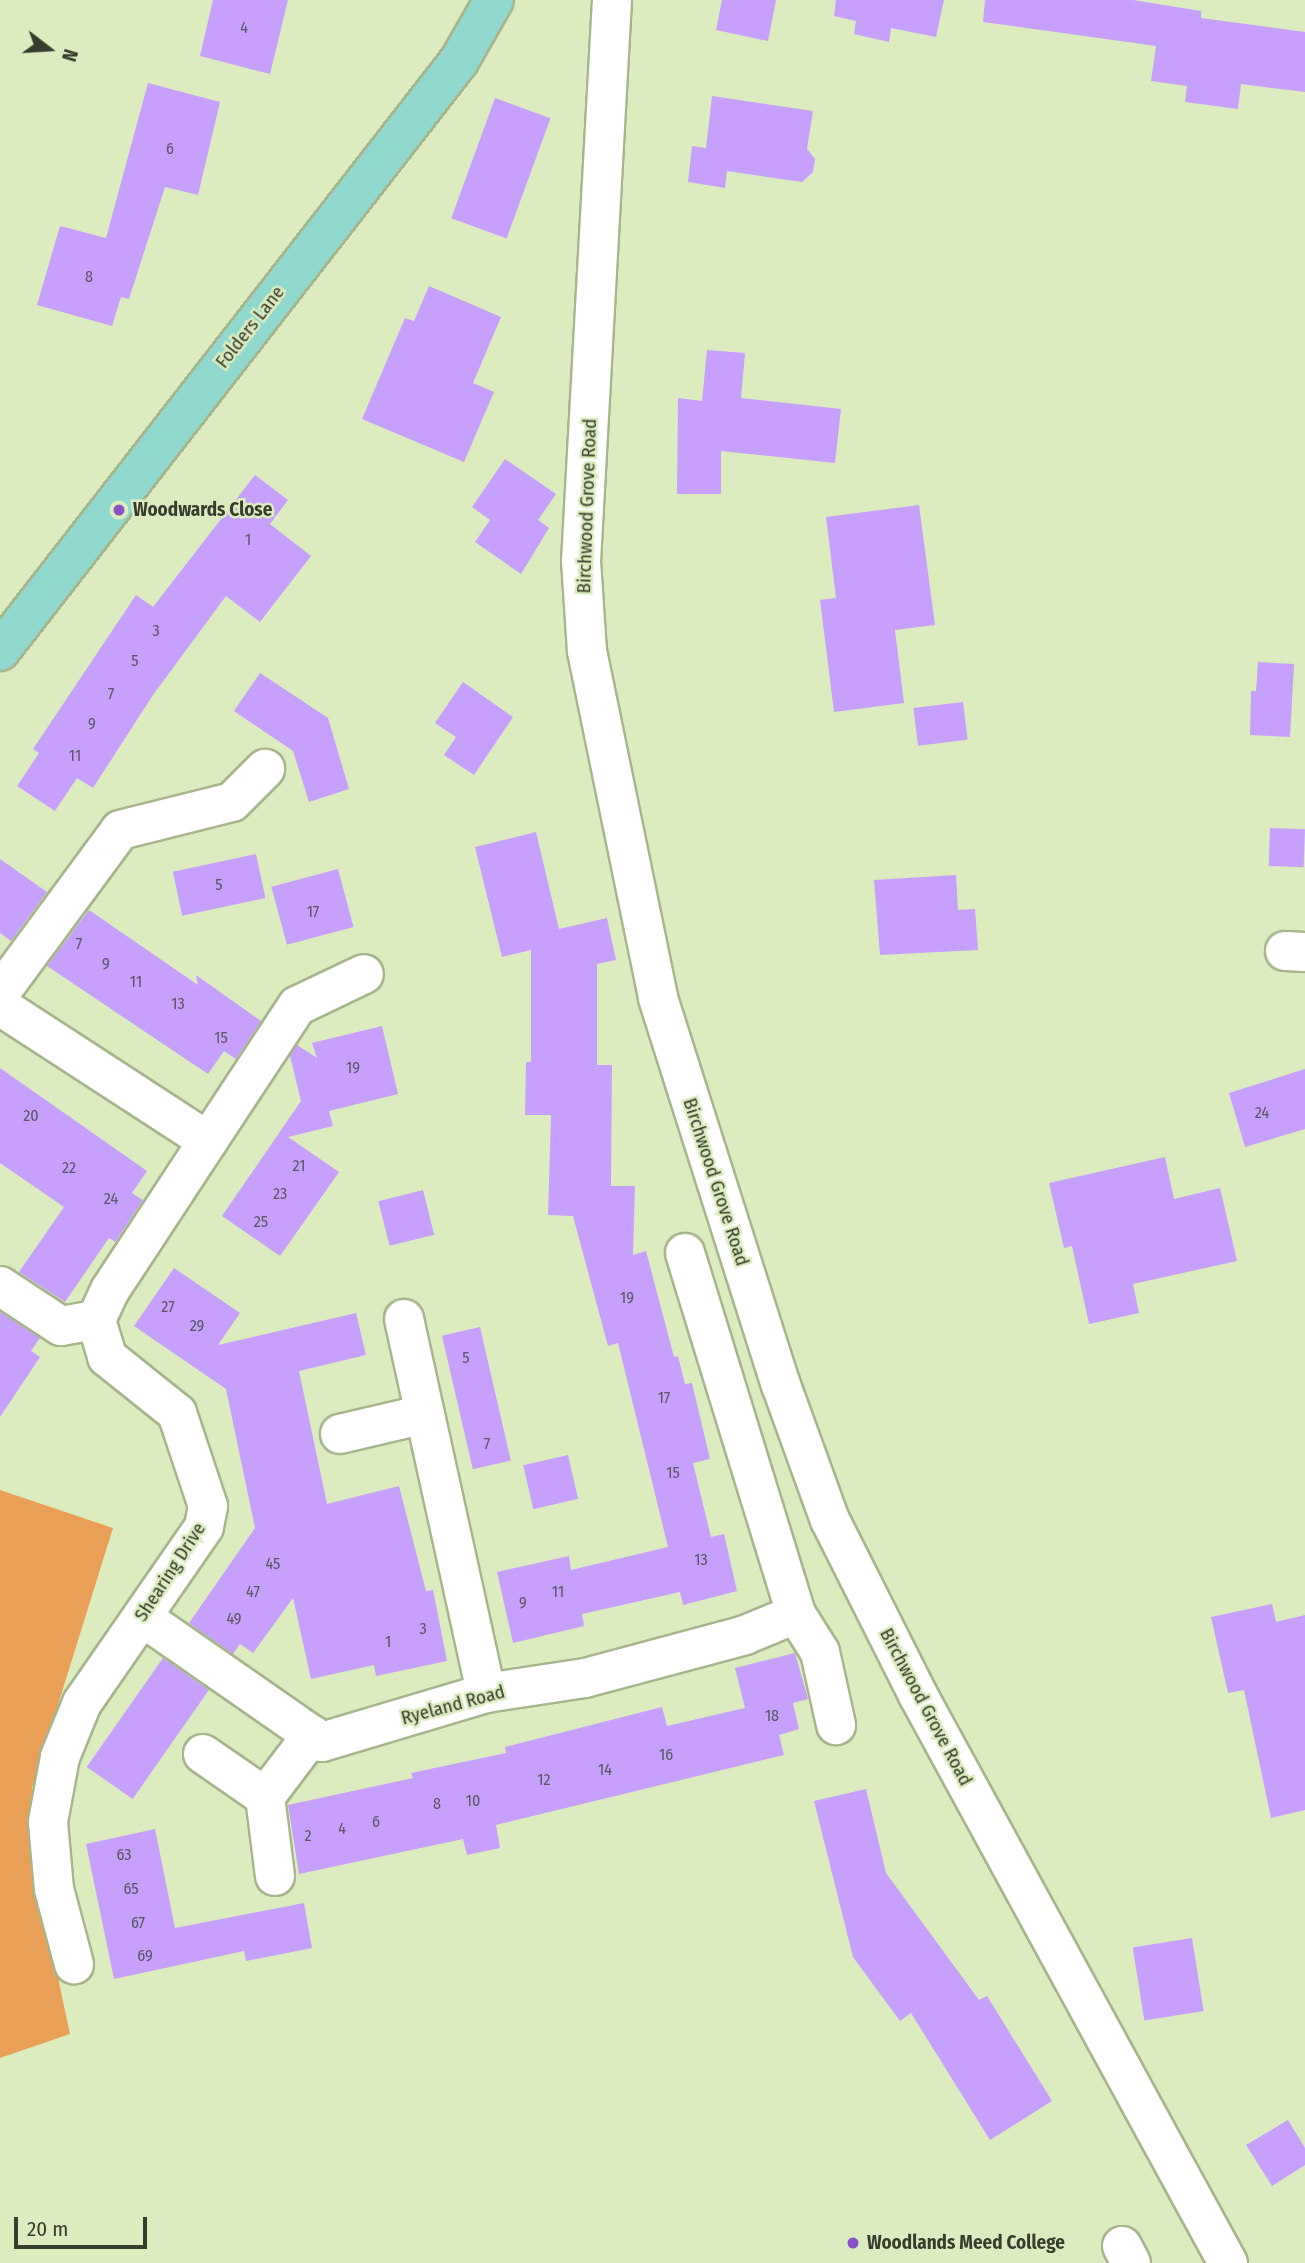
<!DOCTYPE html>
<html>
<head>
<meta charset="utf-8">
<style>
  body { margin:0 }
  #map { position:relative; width:1305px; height:2263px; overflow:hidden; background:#ddecbf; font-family:"Fira Sans Condensed",sans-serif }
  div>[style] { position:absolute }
  .green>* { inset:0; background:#ea9f57 }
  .building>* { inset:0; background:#c79ffd; transform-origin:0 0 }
  .roads { filter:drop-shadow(2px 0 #a7b58b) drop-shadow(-2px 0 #a7b58b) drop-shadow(0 2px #a7b58b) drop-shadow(0 -2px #a7b58b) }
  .minor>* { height:38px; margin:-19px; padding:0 19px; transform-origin:19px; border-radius:19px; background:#fff }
  .major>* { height:38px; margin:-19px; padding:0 19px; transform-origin:19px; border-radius:19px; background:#91d9cf }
  .dots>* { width:19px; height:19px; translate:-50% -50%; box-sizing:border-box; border:4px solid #ddecbf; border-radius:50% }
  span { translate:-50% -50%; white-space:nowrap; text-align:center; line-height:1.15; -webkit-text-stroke:5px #ddecbf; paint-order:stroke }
  .number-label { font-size:16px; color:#5b5660 }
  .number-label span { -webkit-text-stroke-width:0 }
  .street-label { font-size:19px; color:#373d2c }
  .poi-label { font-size:19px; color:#373d2c; font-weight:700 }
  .left { translate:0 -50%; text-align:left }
  .north { position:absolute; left:14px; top:14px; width:70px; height:70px; -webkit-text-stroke:5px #ddecbf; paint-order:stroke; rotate:107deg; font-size:19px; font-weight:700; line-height:28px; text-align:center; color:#373d2c }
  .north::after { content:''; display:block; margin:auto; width:24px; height:32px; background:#373d2c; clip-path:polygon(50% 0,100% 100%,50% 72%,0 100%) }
  .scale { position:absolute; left:14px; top:2217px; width:133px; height:32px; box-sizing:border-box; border:4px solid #373d2c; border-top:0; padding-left:9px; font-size:21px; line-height:24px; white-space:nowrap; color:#373d2c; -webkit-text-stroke:5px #ddecbf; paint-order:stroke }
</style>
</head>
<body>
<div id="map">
  <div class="green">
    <div style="clip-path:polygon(0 1490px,113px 1528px,32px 1788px,31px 1852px,70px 2034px,0 2058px)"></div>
  </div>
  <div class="building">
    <div style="clip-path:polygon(213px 0,288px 0,270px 74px,200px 56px)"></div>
    <div style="clip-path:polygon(722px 0,776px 0,768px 41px,716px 30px)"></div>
    <div style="clip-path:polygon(836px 0,944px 0,936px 37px,891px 28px,889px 42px,854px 34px,856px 21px,834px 16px)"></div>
    <div style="clip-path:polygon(985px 0,1133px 0,1201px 11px,1201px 18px,1305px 32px,1305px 92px,1241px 84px,1238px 109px,1185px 102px,1187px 86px,1151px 81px,1156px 46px,983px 22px)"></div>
    <div style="clip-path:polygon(148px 83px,220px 102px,198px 195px,165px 187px,129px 299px,121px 297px,112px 326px,37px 305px,60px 226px,106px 238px)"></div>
    <div style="clip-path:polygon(712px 96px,813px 111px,807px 149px,815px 159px,813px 172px,802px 182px,727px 171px,725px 188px,688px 182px,692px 146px,706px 148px)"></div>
    <div style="left:495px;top:98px;width:59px;height:128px;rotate:20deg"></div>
    <div style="clip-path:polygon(429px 286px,501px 317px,473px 383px,494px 392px,464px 462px,362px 419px,405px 318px,414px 321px)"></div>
    <div style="clip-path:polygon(707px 350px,745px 353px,741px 398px,841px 409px,835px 463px,721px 451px,721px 494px,677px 494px,678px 398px,702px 401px)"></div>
    <div style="clip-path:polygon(505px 459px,556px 494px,538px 520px,549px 528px,521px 574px,475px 542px,490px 520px,472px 507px)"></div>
    <div style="clip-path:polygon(255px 475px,288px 500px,270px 524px,311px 556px,260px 622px,226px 596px,153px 695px,93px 788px,77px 778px,55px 811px,17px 786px,39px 753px,33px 749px,136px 595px,153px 607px)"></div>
    <div style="clip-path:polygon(919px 505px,935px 625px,895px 630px,904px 703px,834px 712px,820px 600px,836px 598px,826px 517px)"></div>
    <div style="clip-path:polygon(1258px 662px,1294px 664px,1290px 737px,1250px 735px,1251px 691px,1256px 691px)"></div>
    <div style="clip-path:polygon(260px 673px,328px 718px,349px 789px,309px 802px,293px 751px,234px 711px)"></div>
    <div style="clip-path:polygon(463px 682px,513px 717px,474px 775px,444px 755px,456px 737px,435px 723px)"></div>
    <div style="left:963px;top:702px;width:38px;height:50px;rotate:83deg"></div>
    <div style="left:1270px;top:828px;width:35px;height:38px;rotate:2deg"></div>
    <div style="clip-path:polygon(536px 832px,559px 929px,607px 918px,616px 960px,597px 964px,597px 1065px,612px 1065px,611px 1186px,635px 1186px,633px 1255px,646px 1251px,674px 1357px,678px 1356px,685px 1384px,692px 1383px,710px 1459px,693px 1463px,711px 1537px,724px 1534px,737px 1591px,683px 1605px,680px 1592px,582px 1614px,584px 1626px,513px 1643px,497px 1572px,569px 1556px,571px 1570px,668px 1547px,618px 1343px,608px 1346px,573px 1216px,548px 1215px,551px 1115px,525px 1115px,526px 1062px,531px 1062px,531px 950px,502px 957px,475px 847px)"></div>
    <div style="left:256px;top:854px;width:45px;height:85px;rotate:78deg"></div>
    <div style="clip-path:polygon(0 859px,47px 892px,11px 941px,0 933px)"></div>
    <div style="left:338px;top:869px;width:60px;height:69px;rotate:75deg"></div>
    <div style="clip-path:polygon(956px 875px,958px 910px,975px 909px,978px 950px,880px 955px,874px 880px)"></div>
    <div style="clip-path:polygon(89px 910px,198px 985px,196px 975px,261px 1021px,236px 1059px,224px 1051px,208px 1074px,47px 966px)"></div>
    <div style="clip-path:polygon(382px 1026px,398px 1094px,329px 1111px,333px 1126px,288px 1137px,339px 1172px,280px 1256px,222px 1216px,301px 1101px,290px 1056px,297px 1045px,317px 1058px,312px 1043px)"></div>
    <div style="clip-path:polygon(0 1068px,147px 1171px,132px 1193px,143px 1200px,115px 1242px,109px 1238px,65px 1302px,19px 1272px,64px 1207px,0 1163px)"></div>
    <div style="clip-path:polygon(1305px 1069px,1305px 1129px,1245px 1147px,1229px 1093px)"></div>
    <div style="clip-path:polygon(1165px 1157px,1174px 1199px,1220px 1188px,1237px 1261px,1133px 1284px,1139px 1313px,1089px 1324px,1072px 1246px,1064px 1248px,1049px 1183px)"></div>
    <div style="left:423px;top:1190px;width:46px;height:46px;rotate:76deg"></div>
    <div style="clip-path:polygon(174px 1268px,240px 1313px,218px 1345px,356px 1313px,366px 1355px,299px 1371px,327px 1504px,399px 1486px,426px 1591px,433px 1590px,447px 1661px,376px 1676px,374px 1665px,311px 1679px,293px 1598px,253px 1653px,240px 1644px,233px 1654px,189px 1623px,255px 1528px,226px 1389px,134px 1326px)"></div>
    <div style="clip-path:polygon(0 1312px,40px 1338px,31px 1351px,40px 1357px,0 1417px)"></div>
    <div style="left:480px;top:1327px;width:137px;height:39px;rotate:77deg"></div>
    <div style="left:568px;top:1455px;width:45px;height:46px;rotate:77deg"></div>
    <div style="clip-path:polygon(1272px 1604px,1276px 1622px,1305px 1615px,1305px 1810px,1271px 1818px,1244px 1690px,1228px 1693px,1211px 1617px)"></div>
    <div style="clip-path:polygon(795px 1653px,808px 1699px,793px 1703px,799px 1729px,779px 1735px,784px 1755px,496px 1825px,500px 1848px,467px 1855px,463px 1839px,299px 1874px,288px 1805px,413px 1778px,411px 1773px,506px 1753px,505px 1747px,662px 1707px,667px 1726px,745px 1708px,735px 1668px)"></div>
    <div style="left:163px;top:1658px;width:56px;height:133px;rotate:35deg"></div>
    <div style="clip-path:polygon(866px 1789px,886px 1873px,979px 2000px,987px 1996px,1052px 2101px,990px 2140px,911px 2013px,900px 2021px,853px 1957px,814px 1801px)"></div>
    <div style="clip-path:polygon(155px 1829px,175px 1928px,304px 1903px,312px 1948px,246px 1961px,244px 1951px,114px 1979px,86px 1844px)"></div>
    <div style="left:1192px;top:1938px;width:74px;height:60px;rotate:81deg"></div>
    <div style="clip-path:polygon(1288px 2120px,1305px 2148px,1305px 2165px,1272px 2186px,1246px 2145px)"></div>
  </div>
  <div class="roads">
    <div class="minor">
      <div style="left:612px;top:0;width:562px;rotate:93.16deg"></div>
      <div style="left:581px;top:561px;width:90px;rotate:86.2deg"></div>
      <div style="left:587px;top:651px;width:354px;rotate:78.4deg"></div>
      <div style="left:658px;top:998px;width:406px;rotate:72.4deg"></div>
      <div style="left:781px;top:1385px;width:144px;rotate:70.1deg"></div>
      <div style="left:830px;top:1520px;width:196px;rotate:63.3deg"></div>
      <div style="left:918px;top:1695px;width:647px;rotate:61.38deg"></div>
      <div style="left:1285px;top:951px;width:20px;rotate:3deg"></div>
      <div style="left:0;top:993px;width:202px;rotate:-53.6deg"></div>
      <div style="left:120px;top:830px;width:115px;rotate:-14deg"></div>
      <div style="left:232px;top:802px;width:47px;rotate:-45deg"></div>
      <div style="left:0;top:1006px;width:248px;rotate:33deg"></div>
      <div style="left:208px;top:1141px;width:178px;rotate:123.3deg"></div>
      <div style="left:110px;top:1290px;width:33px;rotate:115deg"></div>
      <div style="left:96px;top:1320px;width:39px;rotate:73deg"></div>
      <div style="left:107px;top:1357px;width:90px;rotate:38.7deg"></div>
      <div style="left:177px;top:1413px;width:98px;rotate:71.6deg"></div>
      <div style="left:208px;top:1506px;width:21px;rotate:101deg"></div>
      <div style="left:204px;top:1527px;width:214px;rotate:124.7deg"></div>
      <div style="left:82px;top:1703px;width:58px;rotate:112.2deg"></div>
      <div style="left:60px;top:1757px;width:66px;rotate:100.5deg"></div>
      <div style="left:48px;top:1822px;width:67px;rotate:84.9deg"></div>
      <div style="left:54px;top:1889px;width:78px;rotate:75.1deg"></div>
      <div style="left:208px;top:1141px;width:162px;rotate:-56.6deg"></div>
      <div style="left:297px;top:1006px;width:74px;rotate:-25.5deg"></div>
      <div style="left:685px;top:1253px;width:378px;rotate:72.9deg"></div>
      <div style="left:796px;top:1614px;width:45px;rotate:57.7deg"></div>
      <div style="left:820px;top:1652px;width:75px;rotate:77.6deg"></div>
      <div style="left:0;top:1286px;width:73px;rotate:33.3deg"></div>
      <div style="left:61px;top:1326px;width:36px;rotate:-10deg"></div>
      <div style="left:404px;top:1319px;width:383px;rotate:77.6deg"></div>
      <div style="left:340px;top:1434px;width:87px;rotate:-13.2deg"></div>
      <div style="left:142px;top:1617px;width:219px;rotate:34.8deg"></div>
      <div style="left:322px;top:1742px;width:171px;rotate:-16.6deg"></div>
      <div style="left:486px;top:1693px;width:100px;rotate:-8.6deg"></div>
      <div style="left:585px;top:1678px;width:166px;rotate:-15deg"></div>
      <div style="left:745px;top:1635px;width:55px;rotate:-22.4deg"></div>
      <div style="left:203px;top:1754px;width:75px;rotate:34.7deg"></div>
      <div style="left:275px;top:1876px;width:80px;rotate:-97.2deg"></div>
      <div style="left:265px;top:1797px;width:78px;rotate:-52.8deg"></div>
      <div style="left:1122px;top:2246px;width:19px;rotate:62deg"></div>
    </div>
    <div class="major">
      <div style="left:0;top:651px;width:748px;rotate:-52.12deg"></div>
      <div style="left:459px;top:61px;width:70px;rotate:-60.2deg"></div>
    </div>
  </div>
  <div class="dots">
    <div style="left:119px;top:510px;background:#8951c8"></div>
    <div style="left:853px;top:2243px;background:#8951c8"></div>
  </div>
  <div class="number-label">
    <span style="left:244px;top:28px">4</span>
    <span style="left:170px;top:149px">6</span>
    <span style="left:89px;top:277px">8</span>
    <span style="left:248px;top:540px">1</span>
    <span style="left:156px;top:631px">3</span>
    <span style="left:135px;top:661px">5</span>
    <span style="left:111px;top:694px">7</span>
    <span style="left:92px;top:724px">9</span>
    <span style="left:75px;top:756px">11</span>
    <span style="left:219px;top:885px">5</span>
    <span style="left:313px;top:912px">17</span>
    <span style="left:79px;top:944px">7</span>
    <span style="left:106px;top:964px">9</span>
    <span style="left:136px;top:982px">11</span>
    <span style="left:178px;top:1004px">13</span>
    <span style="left:221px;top:1038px">15</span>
    <span style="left:353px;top:1068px">19</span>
    <span style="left:1262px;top:1113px">24</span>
    <span style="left:31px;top:1116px">20</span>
    <span style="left:299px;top:1166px">21</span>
    <span style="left:69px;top:1168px">22</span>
    <span style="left:280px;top:1194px">23</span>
    <span style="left:111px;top:1199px">24</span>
    <span style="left:261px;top:1222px">25</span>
    <span style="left:627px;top:1298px">19</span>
    <span style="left:168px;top:1307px">27</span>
    <span style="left:197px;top:1326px">29</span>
    <span style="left:466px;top:1358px">5</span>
    <span style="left:664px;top:1398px">17</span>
    <span style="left:487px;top:1444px">7</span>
    <span style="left:673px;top:1473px">15</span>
    <span style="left:701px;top:1560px">13</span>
    <span style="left:273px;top:1564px">45</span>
    <span style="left:253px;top:1592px">47</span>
    <span style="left:558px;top:1592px">11</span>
    <span style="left:523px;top:1603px">9</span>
    <span style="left:234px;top:1619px">49</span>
    <span style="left:423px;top:1629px">3</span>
    <span style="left:388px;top:1642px">1</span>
    <span style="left:772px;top:1716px">18</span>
    <span style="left:666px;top:1755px">16</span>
    <span style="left:605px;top:1770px">14</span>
    <span style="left:544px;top:1780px">12</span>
    <span style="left:473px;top:1801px">10</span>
    <span style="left:437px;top:1804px">8</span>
    <span style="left:376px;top:1822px">6</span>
    <span style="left:342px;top:1829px">4</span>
    <span style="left:308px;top:1836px">2</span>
    <span style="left:124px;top:1855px">63</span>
    <span style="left:131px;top:1889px">65</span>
    <span style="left:138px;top:1923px">67</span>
    <span style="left:145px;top:1956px">69</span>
  </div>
  <div class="street-label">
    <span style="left:250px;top:327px;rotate:-52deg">Folders Lane</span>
    <span style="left:587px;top:506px;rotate:-88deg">Birchwood Grove Road</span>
    <span style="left:716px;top:1182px;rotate:72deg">Birchwood Grove Road</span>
    <span style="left:170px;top:1572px;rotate:-57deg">Shearing Drive</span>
    <span style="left:453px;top:1705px;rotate:-15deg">Ryeland Road</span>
    <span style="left:926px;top:1707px;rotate:62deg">Birchwood Grove Road</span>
  </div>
  <div class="poi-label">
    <span class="left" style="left:133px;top:510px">Woodwards Close</span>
    <span class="left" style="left:867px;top:2243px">Woodlands Meed College</span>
  </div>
  <div class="north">N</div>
  <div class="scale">20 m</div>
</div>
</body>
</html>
